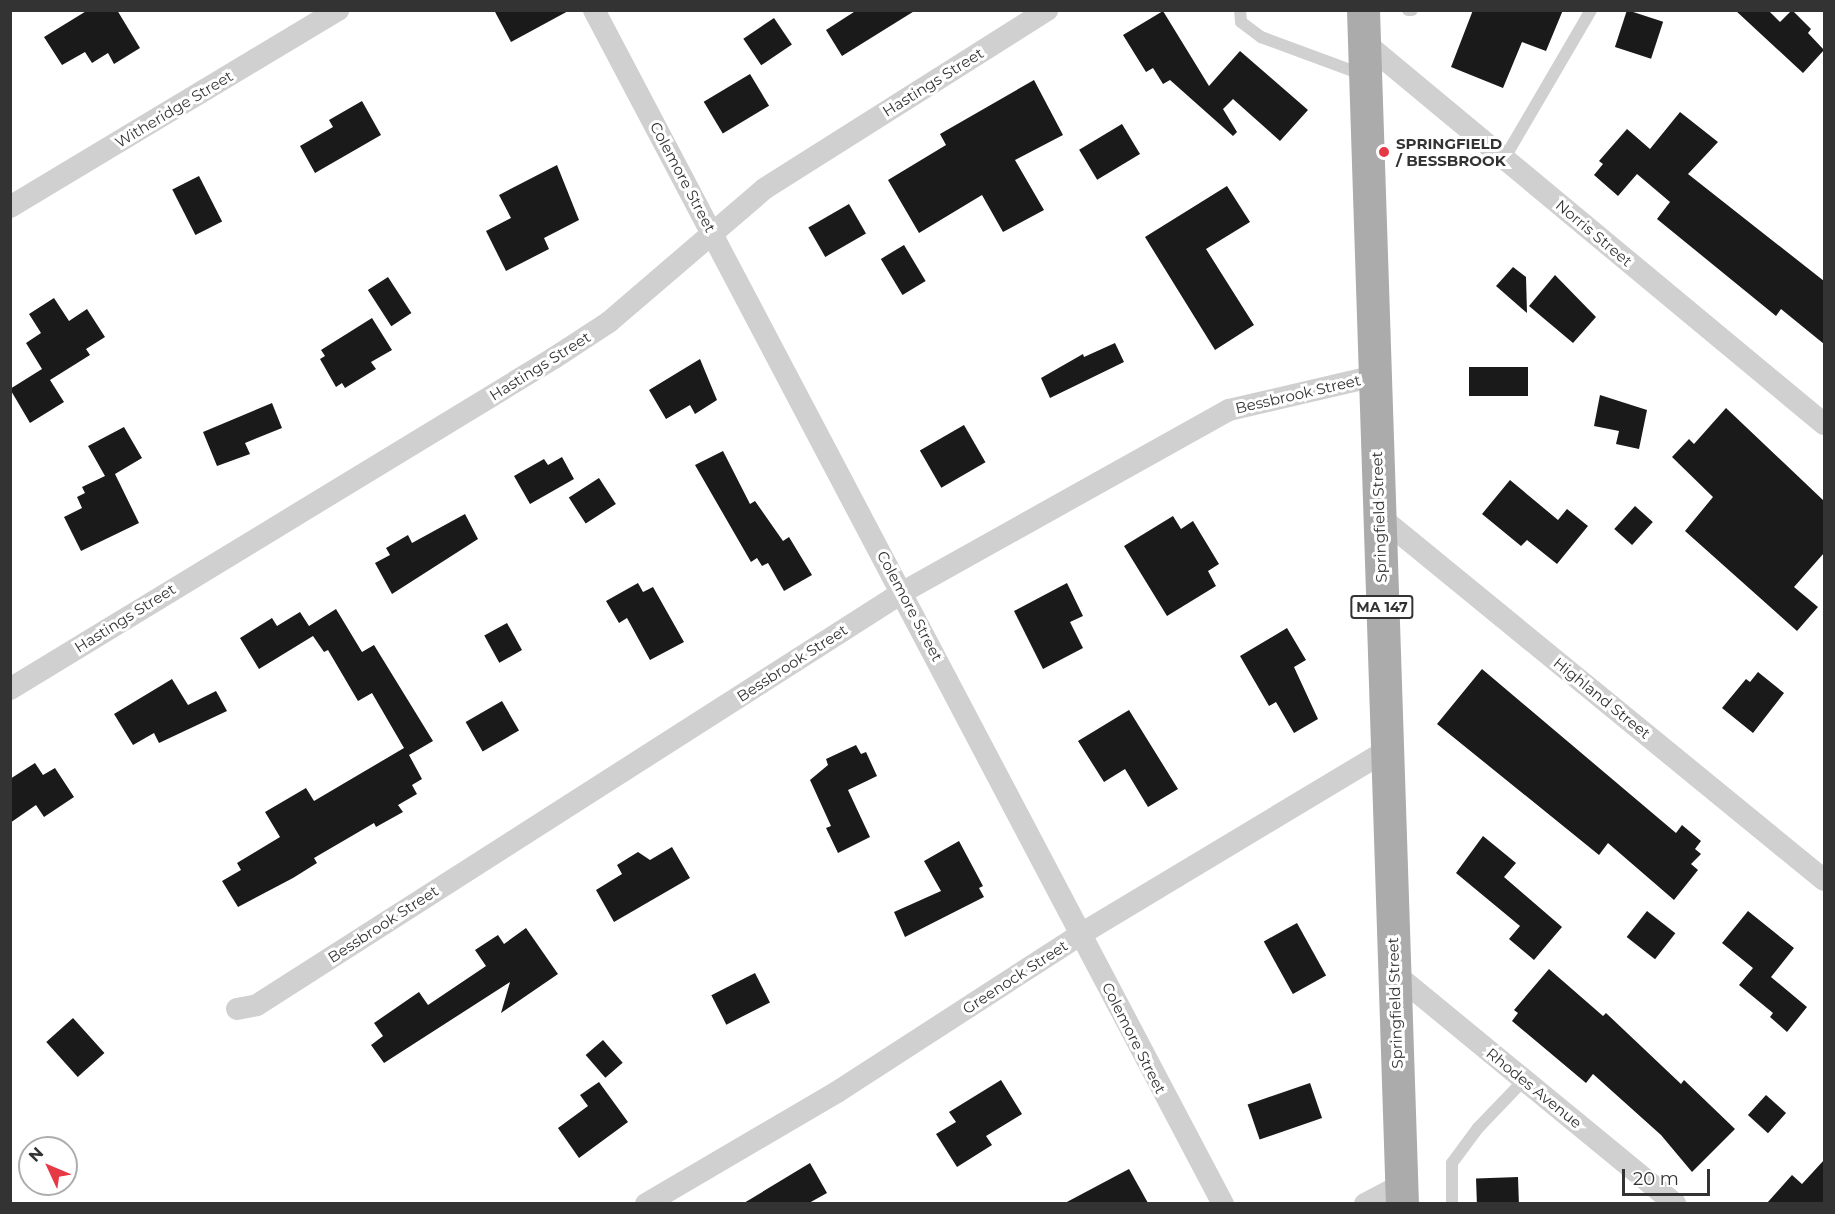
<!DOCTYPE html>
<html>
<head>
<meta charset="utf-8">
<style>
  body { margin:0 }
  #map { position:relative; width:1835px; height:1214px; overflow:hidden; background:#fff; font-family:Montserrat,sans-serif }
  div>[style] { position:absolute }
  .building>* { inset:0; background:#1a1a1a; transform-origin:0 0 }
  .service>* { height:12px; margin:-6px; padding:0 6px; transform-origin:6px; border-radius:6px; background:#d0d0d0 }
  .minor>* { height:22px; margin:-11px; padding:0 11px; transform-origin:11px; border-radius:11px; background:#d0d0d0 }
  .primary>* { height:33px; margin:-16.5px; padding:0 16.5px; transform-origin:16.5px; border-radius:16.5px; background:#ababab }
  .dots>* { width:16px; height:16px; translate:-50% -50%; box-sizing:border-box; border:3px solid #fff; border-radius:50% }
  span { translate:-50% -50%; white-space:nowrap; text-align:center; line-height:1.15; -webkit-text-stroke:6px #fff; paint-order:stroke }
  .shield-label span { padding:2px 4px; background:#fff; border:2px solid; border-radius:4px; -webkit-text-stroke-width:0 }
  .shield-label { font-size:14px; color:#333; font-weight:700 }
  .street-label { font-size:15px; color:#333 }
  .poi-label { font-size:15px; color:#333; font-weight:700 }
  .left { translate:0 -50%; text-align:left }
  .frame { position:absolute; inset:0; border:12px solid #333; pointer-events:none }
  .north { position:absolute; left:18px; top:1136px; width:60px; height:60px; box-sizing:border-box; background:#fff; border:2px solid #adadad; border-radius:50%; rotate:314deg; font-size:16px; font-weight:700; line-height:24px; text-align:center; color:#333 }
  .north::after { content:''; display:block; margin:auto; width:21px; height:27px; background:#e63946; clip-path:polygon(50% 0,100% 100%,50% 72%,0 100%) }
  .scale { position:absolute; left:1622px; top:1169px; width:88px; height:27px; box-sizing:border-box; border:3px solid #333; border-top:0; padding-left:8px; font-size:18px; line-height:21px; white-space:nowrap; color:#333; -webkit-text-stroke:4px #fff; paint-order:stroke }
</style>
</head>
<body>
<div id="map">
  <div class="building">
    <div style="clip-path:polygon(88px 10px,117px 10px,140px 48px,114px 64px,108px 53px,92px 63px,85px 52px,62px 65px,44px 37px)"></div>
    <div style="clip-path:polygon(494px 10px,570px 10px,511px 42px)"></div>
    <div style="clip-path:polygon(857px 10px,916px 10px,842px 56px,826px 30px)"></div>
    <div style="clip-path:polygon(1473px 10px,1563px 10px,1546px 51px,1522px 42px,1503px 88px,1451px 67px)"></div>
    <div style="left:1627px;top:10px;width:38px;height:39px;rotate:18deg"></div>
    <div style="clip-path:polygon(1735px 10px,1768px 10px,1780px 22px,1792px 10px,1811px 29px,1808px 33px,1824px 50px,1803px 73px)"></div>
    <div style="clip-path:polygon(1163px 11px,1209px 86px,1240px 51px,1308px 110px,1280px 141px,1233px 99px,1223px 109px,1237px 132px,1233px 136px,1170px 80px,1163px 84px,1153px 68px,1146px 72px,1123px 35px)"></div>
    <div style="left:774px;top:18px;width:32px;height:37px;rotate:56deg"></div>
    <div style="left:750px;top:74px;width:37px;height:54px;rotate:59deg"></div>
    <div style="clip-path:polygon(1034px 80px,1063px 135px,1015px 160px,1044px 210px,1003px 232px,982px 195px,919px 233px,888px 180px,946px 145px,940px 134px)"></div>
    <div style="clip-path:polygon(362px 101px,381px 135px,315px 173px,300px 146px,333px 127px,329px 120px)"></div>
    <div style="clip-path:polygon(1680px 112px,1718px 142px,1688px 174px,1824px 281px,1824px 344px,1781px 309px,1776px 316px,1657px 219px,1670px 202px,1637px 174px,1618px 196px,1594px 175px,1603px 164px,1599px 161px,1627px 129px,1650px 149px)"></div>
    <div style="left:1122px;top:124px;width:35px;height:50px;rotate:59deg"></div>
    <div style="clip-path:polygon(557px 165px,579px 220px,544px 238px,549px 249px,506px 271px,486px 231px,511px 218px,499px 195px)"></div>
    <div style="left:199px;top:176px;width:51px;height:30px;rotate:63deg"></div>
    <div style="clip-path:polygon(1227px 186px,1250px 222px,1206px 249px,1254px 325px,1215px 350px,1145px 237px)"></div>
    <div style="left:849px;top:204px;width:34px;height:47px;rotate:60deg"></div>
    <div style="left:904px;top:245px;width:42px;height:27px;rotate:59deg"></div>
    <div style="clip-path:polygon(1513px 267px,1526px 277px,1527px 313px,1496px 286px)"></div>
    <div style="clip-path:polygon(1555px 275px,1596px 317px,1573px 343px,1529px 306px)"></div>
    <div style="left:388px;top:277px;width:43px;height:24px;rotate:57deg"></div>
    <div style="clip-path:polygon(54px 298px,69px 321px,87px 309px,105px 337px,86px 349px,90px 355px,50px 380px,64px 402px,30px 423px,10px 389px,42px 369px,26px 343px,41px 333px,29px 314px)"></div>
    <div style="clip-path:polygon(372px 318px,392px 350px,371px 362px,376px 369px,345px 388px,342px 383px,336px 387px,320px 359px,325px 356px,321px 350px)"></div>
    <div style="clip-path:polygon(1115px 343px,1124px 362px,1050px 398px,1041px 378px,1083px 354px,1084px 357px)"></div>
    <div style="clip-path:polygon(700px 359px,717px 400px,695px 414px,690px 405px,666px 419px,649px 390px)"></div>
    <div style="left:1528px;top:367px;width:29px;height:59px;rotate:90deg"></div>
    <div style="clip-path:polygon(1600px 395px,1647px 410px,1639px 449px,1616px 444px,1619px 431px,1594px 426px)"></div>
    <div style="clip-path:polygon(272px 403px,282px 428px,245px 443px,250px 454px,217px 466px,203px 432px)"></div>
    <div style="clip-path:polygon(1726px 408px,1824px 501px,1824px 553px,1794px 587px,1818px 607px,1797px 631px,1685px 531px,1713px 497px,1672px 457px,1689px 439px,1694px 444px)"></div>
    <div style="left:964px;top:425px;width:43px;height:51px;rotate:60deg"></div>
    <div style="clip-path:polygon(124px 427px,142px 458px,115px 474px,139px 523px,81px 551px,64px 517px,82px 508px,77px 497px,85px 493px,82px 487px,105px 476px,88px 446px)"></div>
    <div style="clip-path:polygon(723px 451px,750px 504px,755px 501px,783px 541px,789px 537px,812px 575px,784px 591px,768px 563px,762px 566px,757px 558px,751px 562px,695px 465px)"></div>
    <div style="clip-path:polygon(562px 457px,574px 479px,530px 504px,514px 476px,544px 459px,548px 465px)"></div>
    <div style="left:599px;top:478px;width:31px;height:36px;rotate:57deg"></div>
    <div style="clip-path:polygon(1510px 480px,1558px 520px,1567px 509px,1588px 526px,1557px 564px,1527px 540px,1521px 546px,1482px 514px)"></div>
    <div style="left:1635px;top:506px;width:24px;height:31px;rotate:42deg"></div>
    <div style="clip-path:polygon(465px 514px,478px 539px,392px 594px,375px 563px,390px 555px,386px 548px,408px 535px,412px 543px)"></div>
    <div style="clip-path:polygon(1173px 516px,1181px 529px,1193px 521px,1219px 564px,1208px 571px,1216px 586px,1167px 616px,1124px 546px)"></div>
    <div style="clip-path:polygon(638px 583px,643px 592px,653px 587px,684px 642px,650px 660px,627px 618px,619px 623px,606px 601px)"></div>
    <div style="clip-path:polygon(1067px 583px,1083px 616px,1070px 622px,1083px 648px,1043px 669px,1014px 611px)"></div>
    <div style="clip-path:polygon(336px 609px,362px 652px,374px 645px,433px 741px,409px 755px,422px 779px,412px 785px,417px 794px,398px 805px,403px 812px,376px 827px,374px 823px,314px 858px,317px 863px,293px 878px,238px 907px,222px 881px,241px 870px,237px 863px,280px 837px,265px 812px,306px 788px,314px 801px,404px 748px,372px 693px,358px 701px,328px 650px,324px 652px,313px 636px,259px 669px,240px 638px,272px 618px,277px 626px,300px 612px,309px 626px)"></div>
    <div style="left:507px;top:623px;width:31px;height:26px;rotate:61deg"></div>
    <div style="clip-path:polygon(1287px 628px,1306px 660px,1294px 667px,1318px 719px,1294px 733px,1276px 702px,1269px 706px,1240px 656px)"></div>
    <div style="clip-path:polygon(1482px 669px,1676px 833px,1682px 825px,1701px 841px,1695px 849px,1701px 854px,1691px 864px,1698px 870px,1674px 900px,1608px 843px,1599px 855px,1437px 724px)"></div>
    <div style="clip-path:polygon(1758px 672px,1784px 693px,1753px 733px,1722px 708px,1746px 679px,1750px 682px)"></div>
    <div style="clip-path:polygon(172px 679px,188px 705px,216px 691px,227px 711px,159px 743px,154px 733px,133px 745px,114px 714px)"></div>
    <div style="left:502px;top:701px;width:34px;height:42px;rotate:60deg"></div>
    <div style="clip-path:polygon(1129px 710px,1178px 789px,1148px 807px,1125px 769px,1104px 782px,1078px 741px)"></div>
    <div style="clip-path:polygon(856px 745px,861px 754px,866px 752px,877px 776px,848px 790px,870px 837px,838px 853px,826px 828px,831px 826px,810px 780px,828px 765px,826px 759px)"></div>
    <div style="clip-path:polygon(35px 763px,43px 775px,55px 768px,74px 797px,44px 817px,36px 805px,10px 823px,10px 779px)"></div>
    <div style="clip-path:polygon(1483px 836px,1516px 863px,1504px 877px,1562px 927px,1534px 960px,1509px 939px,1520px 926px,1456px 873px)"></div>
    <div style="clip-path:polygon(959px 841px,983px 886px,979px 888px,984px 897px,905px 937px,894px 912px,941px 891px,924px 861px)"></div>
    <div style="clip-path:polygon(672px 847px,690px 878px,614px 922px,596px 890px,622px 874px,617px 865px,638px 852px,650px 860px)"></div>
    <div style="left:1647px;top:911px;width:36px;height:33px;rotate:38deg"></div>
    <div style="clip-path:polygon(1748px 911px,1794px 948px,1771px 977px,1807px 1007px,1787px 1032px,1770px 1017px,1773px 1013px,1739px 985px,1753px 968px,1722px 943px)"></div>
    <div style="left:1297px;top:923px;width:60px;height:38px;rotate:61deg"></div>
    <div style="clip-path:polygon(526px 928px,558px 974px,501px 1013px,510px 982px,384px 1063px,371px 1045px,383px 1036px,374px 1023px,419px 992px,428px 1005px,486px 966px,475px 950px,498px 935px,504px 944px)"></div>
    <div style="clip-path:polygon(1549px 969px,1603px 1016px,1606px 1013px,1681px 1084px,1684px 1080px,1735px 1129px,1692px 1172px,1661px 1135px,1593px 1074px,1586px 1083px,1512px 1021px,1518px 1013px,1514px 1010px)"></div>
    <div style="left:755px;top:973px;width:33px;height:49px;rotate:63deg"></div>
    <div style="left:73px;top:1018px;width:47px;height:36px;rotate:48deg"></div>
    <div style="left:603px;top:1040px;width:30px;height:23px;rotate:49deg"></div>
    <div style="clip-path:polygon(1001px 1080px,1022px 1114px,986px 1136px,992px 1145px,957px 1167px,936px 1134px,956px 1122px,949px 1112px)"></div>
    <div style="clip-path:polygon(599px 1082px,628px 1122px,579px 1158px,558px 1128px,588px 1106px,580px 1095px)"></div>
    <div style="left:1310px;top:1083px;width:37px;height:66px;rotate:71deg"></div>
    <div style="left:1766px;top:1095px;width:27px;height:27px;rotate:42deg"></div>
    <div style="clip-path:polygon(1824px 1160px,1824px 1203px,1767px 1203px,1792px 1175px,1802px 1184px)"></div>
    <div style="clip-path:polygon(810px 1163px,827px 1193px,809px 1203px,744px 1203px)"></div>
    <div style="clip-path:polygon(1129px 1169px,1148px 1203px,1065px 1203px)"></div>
    <div style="left:1518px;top:1177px;width:26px;height:42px;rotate:88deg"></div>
  </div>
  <div class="service">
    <div style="left:1240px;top:10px;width:12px;rotate:85deg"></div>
    <div style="left:1241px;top:22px;width:25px;rotate:37deg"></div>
    <div style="left:1261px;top:37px;width:110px;rotate:20.3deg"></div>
    <div style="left:1408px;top:10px;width:4px"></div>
    <div style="left:1504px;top:159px;width:173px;rotate:-59.7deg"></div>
    <div style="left:1452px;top:1204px;width:41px;rotate:-90deg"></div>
    <div style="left:1452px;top:1163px;width:44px;rotate:-53.4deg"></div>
    <div style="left:1478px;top:1128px;width:66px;rotate:-46.2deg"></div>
  </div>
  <div class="minor">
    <div style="left:594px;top:10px;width:1350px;rotate:62.22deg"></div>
    <div style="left:1364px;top:42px;width:598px;rotate:39.71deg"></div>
    <div style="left:10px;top:207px;width:383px;rotate:-31deg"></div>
    <div style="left:1379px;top:516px;width:575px;rotate:39.28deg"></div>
    <div style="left:10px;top:689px;width:637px;rotate:-31.32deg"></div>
    <div style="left:554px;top:358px;width:66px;rotate:-33.2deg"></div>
    <div style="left:609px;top:322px;width:204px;rotate:-40.6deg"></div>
    <div style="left:764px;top:189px;width:335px;rotate:-32.3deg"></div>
    <div style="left:1394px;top:973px;width:364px;rotate:39.4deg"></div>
    <div style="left:237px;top:1009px;width:20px;rotate:-11deg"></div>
    <div style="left:257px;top:1005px;width:767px;rotate:-32.59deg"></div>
    <div style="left:903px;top:592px;width:373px;rotate:-29.2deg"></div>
    <div style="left:1229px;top:410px;width:150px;rotate:-13.1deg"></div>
    <div style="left:646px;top:1204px;width:221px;rotate:-30.4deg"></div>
    <div style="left:837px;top:1092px;width:291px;rotate:-32.9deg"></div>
    <div style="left:1081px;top:934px;width:356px;rotate:-31deg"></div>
    <div style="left:1365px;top:1204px;width:41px;rotate:-27.8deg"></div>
  </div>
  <div class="primary">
    <div style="left:1363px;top:10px;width:1195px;rotate:88.13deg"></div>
  </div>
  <div class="dots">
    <div style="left:1384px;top:152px;background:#e63946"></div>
  </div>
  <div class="shield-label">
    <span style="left:1382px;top:607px">MA 147</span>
  </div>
  <div class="street-label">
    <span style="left:933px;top:82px;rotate:-32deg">Hastings Street</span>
    <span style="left:174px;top:109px;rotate:-31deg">Witheridge Street</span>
    <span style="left:683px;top:177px;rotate:62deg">Colemore Street</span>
    <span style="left:1594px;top:233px;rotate:40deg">Norris Street</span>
    <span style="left:540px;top:366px;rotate:-32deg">Hastings Street</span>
    <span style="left:1298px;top:394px;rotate:-13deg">Bessbrook Street</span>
    <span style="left:1379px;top:517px;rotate:-92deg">Springfield Street</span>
    <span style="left:910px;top:606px;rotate:62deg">Colemore Street</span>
    <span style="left:125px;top:618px;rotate:-32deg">Hastings Street</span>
    <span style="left:792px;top:663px;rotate:-33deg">Bessbrook Street</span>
    <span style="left:1602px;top:698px;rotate:39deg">Highland Street</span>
    <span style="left:383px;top:924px;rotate:-33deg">Bessbrook Street</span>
    <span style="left:1015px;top:977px;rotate:-33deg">Greenock Street</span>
    <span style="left:1395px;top:1003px;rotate:-92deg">Springfield Street</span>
    <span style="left:1134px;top:1038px;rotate:63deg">Colemore Street</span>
    <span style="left:1534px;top:1088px;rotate:39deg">Rhodes Avenue</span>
  </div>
  <div class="poi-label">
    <span class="left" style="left:1396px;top:152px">SPRINGFIELD<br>/ BESSBROOK</span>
  </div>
  <div class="frame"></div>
  <div class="north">N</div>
  <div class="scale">20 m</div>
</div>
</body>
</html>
